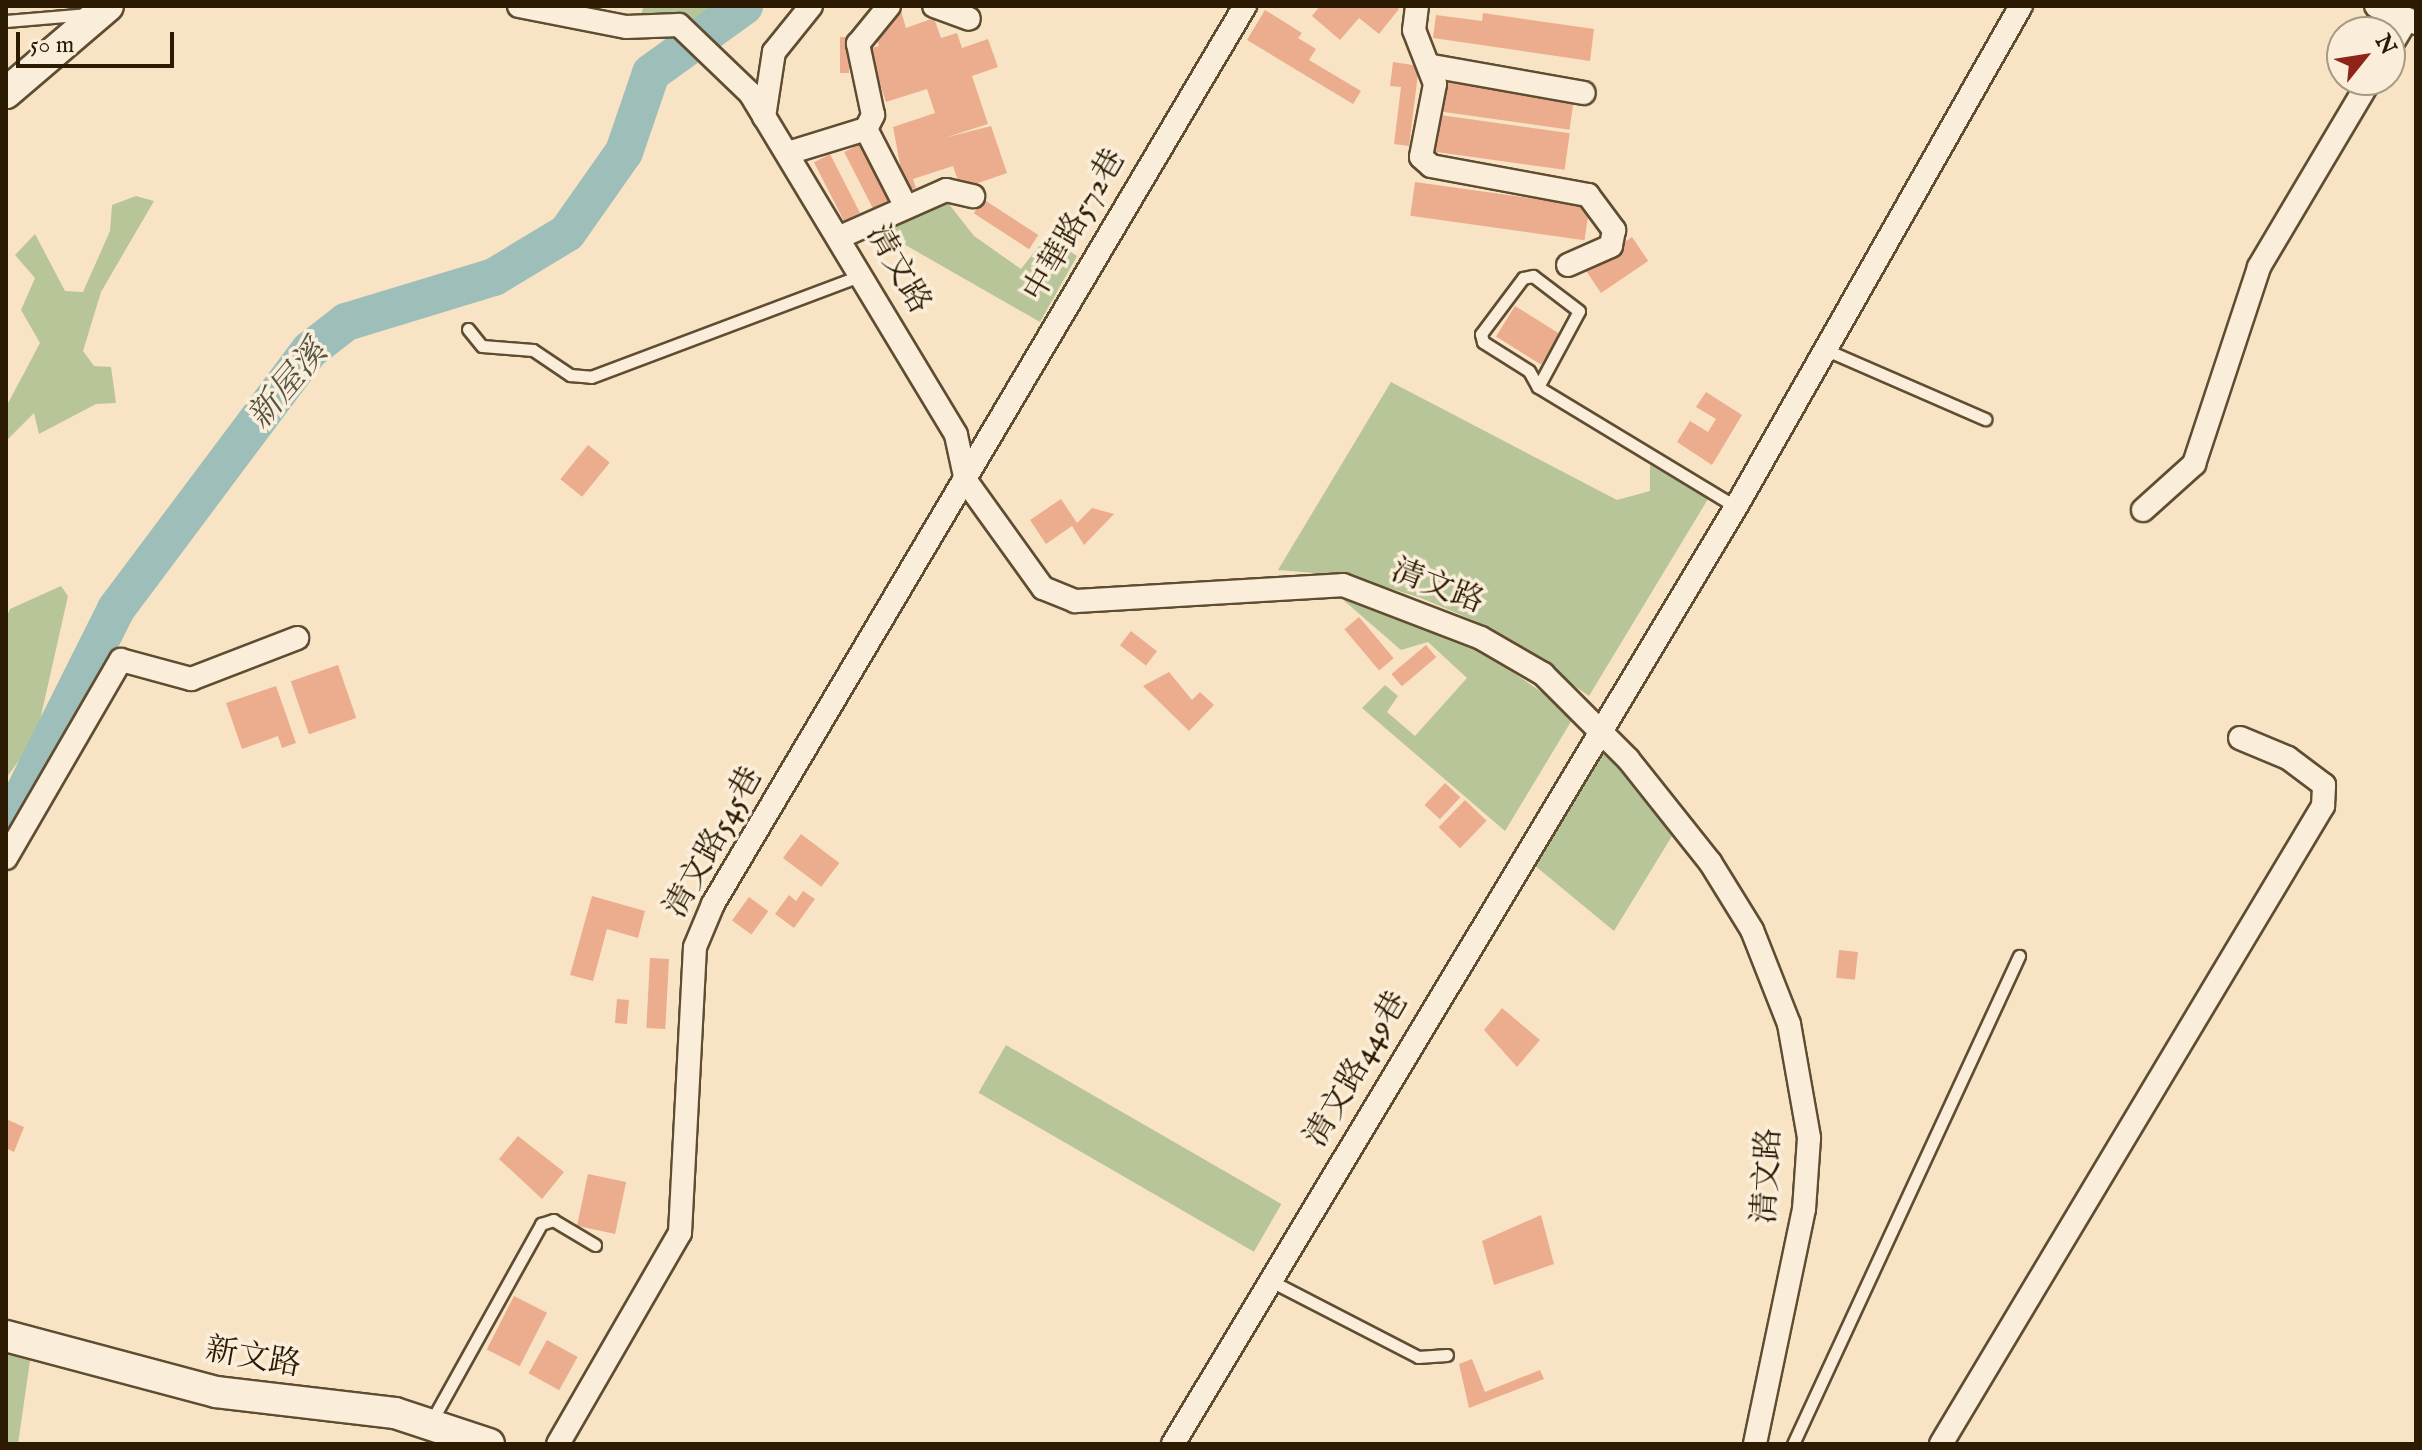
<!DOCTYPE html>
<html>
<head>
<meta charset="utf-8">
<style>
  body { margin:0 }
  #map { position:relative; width:2422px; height:1450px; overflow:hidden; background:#f8e4c4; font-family:"IM FELL English","Noto Serif TC",serif }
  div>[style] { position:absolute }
  .green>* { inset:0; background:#b8c598; transform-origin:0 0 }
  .river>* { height:38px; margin:-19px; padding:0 19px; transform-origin:19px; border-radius:19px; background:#9ebeb9 }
  .building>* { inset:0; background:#ebad8e; transform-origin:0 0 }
  .roads { filter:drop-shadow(2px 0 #5f4d32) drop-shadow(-2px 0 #5f4d32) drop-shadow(0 2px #5f4d32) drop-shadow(0 -2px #5f4d32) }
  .lane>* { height:11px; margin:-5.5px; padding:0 5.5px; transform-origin:5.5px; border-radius:5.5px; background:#faedd9 }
  .street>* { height:22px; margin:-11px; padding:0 11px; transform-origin:11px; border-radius:11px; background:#faedd9 }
  .secondary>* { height:30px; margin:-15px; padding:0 15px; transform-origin:15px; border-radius:15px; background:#faedd9 }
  span { translate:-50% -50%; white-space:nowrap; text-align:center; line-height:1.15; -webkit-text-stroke:7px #faedd9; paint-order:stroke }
  .street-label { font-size:32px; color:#2c1b02 }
  .water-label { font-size:34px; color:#545442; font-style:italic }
  .frame { position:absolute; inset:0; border:8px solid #2c1b02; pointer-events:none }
  .north { position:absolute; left:2326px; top:16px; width:80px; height:80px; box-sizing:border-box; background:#faedd9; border:2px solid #a89983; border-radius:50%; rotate:60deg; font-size:22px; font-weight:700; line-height:32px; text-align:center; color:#2c1b02 }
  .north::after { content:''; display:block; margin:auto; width:28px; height:36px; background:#8f2418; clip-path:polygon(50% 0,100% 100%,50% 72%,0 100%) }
  .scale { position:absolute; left:16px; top:32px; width:158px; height:36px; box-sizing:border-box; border:4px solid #2c1b02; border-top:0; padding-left:10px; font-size:24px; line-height:28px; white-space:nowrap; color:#2c1b02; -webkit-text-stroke:6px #faedd9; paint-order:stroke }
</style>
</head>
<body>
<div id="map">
  <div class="green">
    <div style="clip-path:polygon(644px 6px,732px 6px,694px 26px,667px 12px,641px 14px)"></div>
    <div style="clip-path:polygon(136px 196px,154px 201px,101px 292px,83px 351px,94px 366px,111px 367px,116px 403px,96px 404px,39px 434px,34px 413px,6px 441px,6px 407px,40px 343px,21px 310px,35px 278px,15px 255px,35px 234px,65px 291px,83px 292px,110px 231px,112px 205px)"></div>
    <div style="clip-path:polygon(945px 199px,974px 236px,1021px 269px,1047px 236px,1077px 256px,1040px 322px,874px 227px)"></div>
    <div style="clip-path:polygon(1391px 382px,1617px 500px,1650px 491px,1650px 465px,1708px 499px,1589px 696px,1489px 627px,1421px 598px,1350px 576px,1278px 570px)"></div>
    <div style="clip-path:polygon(61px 586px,68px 596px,36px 738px,6px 778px,6px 618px,10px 609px)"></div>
    <div style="clip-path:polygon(1342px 599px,1479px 649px,1575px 715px,1505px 831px,1362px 708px,1385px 685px,1398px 696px,1387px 712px,1415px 736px,1467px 678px,1428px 642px,1401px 650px)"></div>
    <div style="clip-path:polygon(1589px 732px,1672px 836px,1614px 931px,1517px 851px)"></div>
    <div style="left:1006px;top:1045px;width:318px;height:55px;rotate:30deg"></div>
    <div style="clip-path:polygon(6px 1340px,32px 1347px,18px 1444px,6px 1444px)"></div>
  </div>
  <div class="river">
    <div style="left:6px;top:829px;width:246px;rotate:-63.4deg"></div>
    <div style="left:116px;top:609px;width:324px;rotate:-53.2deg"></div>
    <div style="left:310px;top:350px;width:46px;rotate:-37.9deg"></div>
    <div style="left:346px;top:322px;width:155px;rotate:-16.9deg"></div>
    <div style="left:494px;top:277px;width:85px;rotate:-31.1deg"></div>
    <div style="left:567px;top:233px;width:99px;rotate:-54.9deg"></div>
    <div style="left:624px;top:152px;width:83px;rotate:-71.1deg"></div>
    <div style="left:651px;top:73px;width:115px;rotate:-35.8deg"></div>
  </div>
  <div class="building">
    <div style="clip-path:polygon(1320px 6px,1396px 6px,1399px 9px,1379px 34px,1359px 18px,1340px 40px,1312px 16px)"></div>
    <div style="clip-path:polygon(1265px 10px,1302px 33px,1298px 38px,1316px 49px,1309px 60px,1361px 91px,1353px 104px,1247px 40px)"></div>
    <div style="clip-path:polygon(901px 11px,906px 28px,934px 18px,941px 38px,957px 33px,962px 48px,988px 39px,998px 67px,972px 76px,988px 124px,944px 138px,991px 126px,1007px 173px,961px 189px,953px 166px,913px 179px,916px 188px,905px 191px,893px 127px,935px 113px,927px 89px,886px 102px,868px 49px,879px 46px,873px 30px,882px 17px)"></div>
    <div style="clip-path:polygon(1483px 13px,1594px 29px,1590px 61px,1433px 38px,1436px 15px,1482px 21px)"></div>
    <div style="left:840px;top:37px;width:9px;height:36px"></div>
    <div style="clip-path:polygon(1393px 62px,1419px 66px,1409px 146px,1394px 144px,1401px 87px,1390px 86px)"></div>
    <div style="left:1446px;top:82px;width:129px;height:30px;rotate:8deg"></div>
    <div style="left:1440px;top:115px;width:131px;height:37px;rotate:8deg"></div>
    <div style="left:862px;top:143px;width:63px;height:20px;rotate:63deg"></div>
    <div style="left:830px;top:154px;width:66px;height:18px;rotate:63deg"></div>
    <div style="left:1415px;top:182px;width:176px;height:34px;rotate:8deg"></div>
    <div style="left:983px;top:199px;width:66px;height:17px;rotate:33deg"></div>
    <div style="left:1632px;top:237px;width:29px;height:57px;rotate:56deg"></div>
    <div style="left:1515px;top:306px;width:53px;height:36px;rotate:32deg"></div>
    <div style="clip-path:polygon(1706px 392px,1742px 415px,1712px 465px,1677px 442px,1690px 421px,1708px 432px,1716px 419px,1696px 407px)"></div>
    <div style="left:588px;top:445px;width:28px;height:44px;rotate:39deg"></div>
    <div style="clip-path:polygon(1061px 499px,1077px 523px,1092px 508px,1114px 514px,1084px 545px,1072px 526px,1046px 544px,1030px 520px)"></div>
    <div style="left:1359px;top:617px;width:54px;height:19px;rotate:50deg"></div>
    <div style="left:1131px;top:631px;width:33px;height:18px;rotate:38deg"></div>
    <div style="left:1426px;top:645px;width:16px;height:45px;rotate:50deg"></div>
    <div style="left:338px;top:665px;width:56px;height:50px;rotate:71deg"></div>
    <div style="clip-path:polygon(1169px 672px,1192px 700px,1200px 692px,1214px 705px,1189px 731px,1143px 686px)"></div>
    <div style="clip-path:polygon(276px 686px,296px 743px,282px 748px,278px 736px,242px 749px,226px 703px)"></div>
    <div style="left:1445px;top:783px;width:21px;height:30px;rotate:43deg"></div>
    <div style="left:1465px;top:800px;width:30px;height:38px;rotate:44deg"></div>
    <div style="left:801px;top:834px;width:48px;height:30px;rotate:37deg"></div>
    <div style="clip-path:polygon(803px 891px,815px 899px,794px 928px,775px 914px,789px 895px,796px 901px)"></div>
    <div style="clip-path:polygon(592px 896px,645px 911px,638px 938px,607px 929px,593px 981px,570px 975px)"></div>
    <div style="left:749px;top:897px;width:24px;height:29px;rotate:36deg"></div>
    <div style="left:1839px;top:950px;width:19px;height:28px;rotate:6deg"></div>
    <div style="left:650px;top:958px;width:19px;height:70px;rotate:3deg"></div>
    <div style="left:617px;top:999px;width:12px;height:24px;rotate:5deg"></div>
    <div style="clip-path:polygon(1502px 1008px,1540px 1040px,1517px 1067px,1484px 1030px)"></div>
    <div style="clip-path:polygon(6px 1119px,24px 1127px,14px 1152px,6px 1148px)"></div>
    <div style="clip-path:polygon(518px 1136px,564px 1172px,542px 1199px,499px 1159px)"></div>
    <div style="left:588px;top:1174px;width:39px;height:53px;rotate:12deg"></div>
    <div style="clip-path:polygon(1541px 1215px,1554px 1264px,1494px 1285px,1482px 1241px)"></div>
    <div style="left:514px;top:1296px;width:37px;height:60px;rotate:27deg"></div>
    <div style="left:547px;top:1340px;width:35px;height:38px;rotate:29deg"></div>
    <div style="clip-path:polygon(1472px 1359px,1485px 1392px,1540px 1370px,1544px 1379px,1469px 1408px,1459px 1364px)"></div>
  </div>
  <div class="roads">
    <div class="lane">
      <div style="left:6px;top:21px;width:83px;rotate:-4.8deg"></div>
      <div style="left:468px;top:329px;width:22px;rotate:51deg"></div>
      <div style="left:482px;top:346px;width:51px;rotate:4.5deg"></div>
      <div style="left:533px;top:350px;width:45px;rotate:34deg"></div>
      <div style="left:570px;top:375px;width:21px;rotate:5deg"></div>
      <div style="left:591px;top:377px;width:290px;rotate:-20.6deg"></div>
      <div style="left:1824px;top:349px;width:176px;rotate:23.5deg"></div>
      <div style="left:1538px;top:387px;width:86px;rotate:-61.7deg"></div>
      <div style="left:1579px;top:311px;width:58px;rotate:-142.7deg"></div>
      <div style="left:1533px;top:276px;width:10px;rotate:169deg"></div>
      <div style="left:1523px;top:278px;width:70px;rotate:126.9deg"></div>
      <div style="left:1481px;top:334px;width:8px;rotate:76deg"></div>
      <div style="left:1483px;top:342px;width:54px;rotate:32.2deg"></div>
      <div style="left:1529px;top:371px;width:18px;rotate:61deg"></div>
      <div style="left:1538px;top:387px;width:232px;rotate:31.2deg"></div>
      <div style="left:1271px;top:1281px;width:165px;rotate:27.3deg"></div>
      <div style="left:1418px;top:1357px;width:29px;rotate:-4deg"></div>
      <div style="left:431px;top:1422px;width:227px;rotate:-60.9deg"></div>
      <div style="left:541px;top:1224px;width:13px;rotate:-18deg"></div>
      <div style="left:553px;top:1220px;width:49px;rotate:30.8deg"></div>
      <div style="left:1793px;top:1444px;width:538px;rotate:-65.15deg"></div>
    </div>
    <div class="street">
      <div style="left:519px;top:6px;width:109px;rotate:11.1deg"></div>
      <div style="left:626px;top:27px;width:53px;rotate:-2.2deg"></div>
      <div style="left:679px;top:25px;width:98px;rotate:43.8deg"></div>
      <div style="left:750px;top:93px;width:399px;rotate:58.9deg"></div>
      <div style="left:956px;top:435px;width:47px;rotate:77.7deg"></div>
      <div style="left:966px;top:481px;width:132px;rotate:54.3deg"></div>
      <div style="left:1043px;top:588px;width:35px;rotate:22deg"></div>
      <div style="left:1075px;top:601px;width:268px;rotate:-3.4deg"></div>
      <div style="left:1343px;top:585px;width:148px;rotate:21deg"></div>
      <div style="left:1481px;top:638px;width:72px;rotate:30.1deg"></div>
      <div style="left:1543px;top:674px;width:120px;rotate:45deg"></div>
      <div style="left:1628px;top:759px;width:132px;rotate:51.5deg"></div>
      <div style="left:1710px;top:862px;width:80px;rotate:58.3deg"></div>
      <div style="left:1752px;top:930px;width:101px;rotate:68.5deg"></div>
      <div style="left:1789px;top:1024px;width:116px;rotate:80deg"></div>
      <div style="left:1809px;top:1138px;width:71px;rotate:94deg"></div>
      <div style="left:1804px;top:1209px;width:240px;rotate:101.8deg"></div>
      <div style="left:934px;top:6px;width:37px;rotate:20deg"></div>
      <div style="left:1417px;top:6px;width:24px;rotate:97deg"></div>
      <div style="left:1414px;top:30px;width:58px;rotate:68.7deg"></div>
      <div style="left:1435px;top:84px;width:74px;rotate:100.9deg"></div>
      <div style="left:1421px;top:157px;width:13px;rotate:42deg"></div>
      <div style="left:1431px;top:166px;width:160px;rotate:10.5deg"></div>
      <div style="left:1588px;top:195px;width:44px;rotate:53.4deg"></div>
      <div style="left:1614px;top:230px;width:16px;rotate:101deg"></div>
      <div style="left:1611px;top:246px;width:47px;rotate:156.2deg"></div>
      <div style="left:2376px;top:6px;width:43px;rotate:23deg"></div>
      <div style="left:2390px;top:47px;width:33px;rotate:-59deg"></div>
      <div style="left:1432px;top:66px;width:154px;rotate:10.1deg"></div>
      <div style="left:764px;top:117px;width:66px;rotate:-81.3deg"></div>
      <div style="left:774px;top:52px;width:59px;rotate:-51.2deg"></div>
      <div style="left:866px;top:129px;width:16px;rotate:-63deg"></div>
      <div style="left:873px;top:115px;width:73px;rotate:-101.9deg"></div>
      <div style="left:858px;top:44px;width:49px;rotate:-50.8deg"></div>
      <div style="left:866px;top:129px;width:85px;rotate:62.8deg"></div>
      <div style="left:788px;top:153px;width:82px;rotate:-17.1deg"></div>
      <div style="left:840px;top:237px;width:116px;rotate:-23.9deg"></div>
      <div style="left:946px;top:190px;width:28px;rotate:13deg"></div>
      <div style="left:2143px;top:510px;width:69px;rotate:-42deg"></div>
      <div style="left:2194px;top:464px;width:207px;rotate:-71.7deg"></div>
      <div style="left:2259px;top:267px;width:217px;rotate:-59.3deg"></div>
      <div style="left:6px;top:858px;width:229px;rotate:-59.9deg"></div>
      <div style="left:121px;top:660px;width:73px;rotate:15.2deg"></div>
      <div style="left:191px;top:679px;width:114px;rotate:-21.1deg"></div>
      <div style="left:558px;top:1444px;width:244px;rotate:-60deg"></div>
      <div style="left:680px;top:1233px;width:286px;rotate:-87deg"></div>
      <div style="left:695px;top:947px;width:47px;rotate:-67.3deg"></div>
      <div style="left:713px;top:904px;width:1044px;rotate:-59.36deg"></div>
      <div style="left:1173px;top:1444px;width:1093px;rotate:-59deg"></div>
      <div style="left:1736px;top:507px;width:576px;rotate:-60.37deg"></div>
      <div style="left:1941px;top:1444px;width:744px;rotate:-59.09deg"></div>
      <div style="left:2323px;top:806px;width:21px;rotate:-87deg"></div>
      <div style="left:2324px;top:785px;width:45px;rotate:-143.1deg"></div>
      <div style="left:2288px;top:758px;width:52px;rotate:-157.4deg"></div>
    </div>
    <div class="secondary">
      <div style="left:6px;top:93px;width:134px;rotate:-40.5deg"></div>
      <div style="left:6px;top:1336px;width:217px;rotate:14.9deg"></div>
      <div style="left:216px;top:1392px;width:180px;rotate:6.7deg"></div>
      <div style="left:395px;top:1413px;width:99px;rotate:18.3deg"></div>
    </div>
  </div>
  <div class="street-label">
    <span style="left:1076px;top:226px;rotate:-60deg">中華路572巷</span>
    <span style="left:897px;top:270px;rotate:60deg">清文路</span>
    <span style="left:1437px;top:588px;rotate:21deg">清文路</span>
    <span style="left:715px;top:843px;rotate:-61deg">清文路545巷</span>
    <span style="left:1358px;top:1070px;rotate:-60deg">清文路449巷</span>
    <span style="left:1769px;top:1176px;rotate:-87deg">清文路</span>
    <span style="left:253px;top:1359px;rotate:10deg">新文路</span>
  </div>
  <div class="water-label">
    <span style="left:288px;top:385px;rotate:-50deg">新屋溪</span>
  </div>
  <div class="frame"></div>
  <div class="north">N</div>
  <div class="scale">50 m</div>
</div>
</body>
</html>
